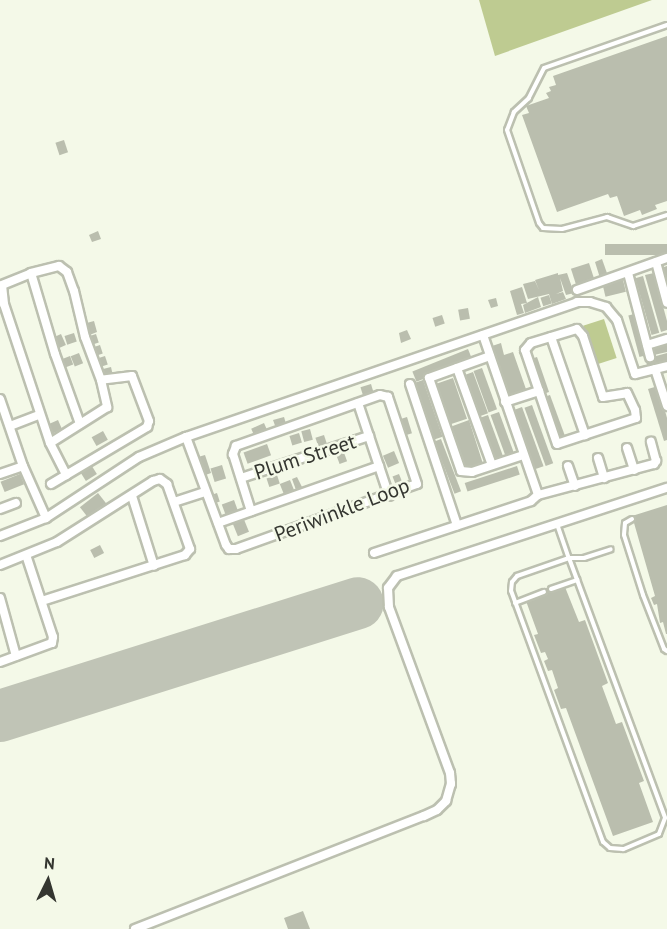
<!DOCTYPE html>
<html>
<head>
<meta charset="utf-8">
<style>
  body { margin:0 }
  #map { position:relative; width:667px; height:929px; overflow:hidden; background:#f4f9e8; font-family:"PT Sans",sans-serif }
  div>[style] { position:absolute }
  .green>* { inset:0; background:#becb91; transform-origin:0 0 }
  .runway>* { height:52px; margin:-26px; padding:0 26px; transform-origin:26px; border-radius:26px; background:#c0c4b6 }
  .building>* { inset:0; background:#babeae; transform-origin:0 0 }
  .roads { filter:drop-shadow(2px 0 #bcc0b0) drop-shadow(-2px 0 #bcc0b0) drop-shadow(0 2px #bcc0b0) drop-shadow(0 -2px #bcc0b0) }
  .service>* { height:4px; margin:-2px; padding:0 2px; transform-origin:2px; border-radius:2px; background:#fff }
  .minor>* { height:8px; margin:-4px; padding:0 4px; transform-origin:4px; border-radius:4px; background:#fff }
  span { translate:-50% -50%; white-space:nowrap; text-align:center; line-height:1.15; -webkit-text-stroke:5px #f4f9e8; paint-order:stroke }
  .street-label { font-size:21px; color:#343630 }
  .north { position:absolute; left:18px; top:851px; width:60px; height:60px; -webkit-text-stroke:4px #f4f9e8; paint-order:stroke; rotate:5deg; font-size:16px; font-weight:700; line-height:24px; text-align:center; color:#343630 }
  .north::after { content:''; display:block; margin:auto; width:21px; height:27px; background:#343630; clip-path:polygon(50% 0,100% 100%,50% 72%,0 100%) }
</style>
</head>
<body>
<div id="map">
  <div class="green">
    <div style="clip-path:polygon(479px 0,652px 0,495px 56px)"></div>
    <div style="left:604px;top:319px;width:41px;height:22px;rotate:72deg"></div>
  </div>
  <div class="runway">
    <div style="left:0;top:716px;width:375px;rotate:-17.5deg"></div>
  </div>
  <div class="building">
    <div style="clip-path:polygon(667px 36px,667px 201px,655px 205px,657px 209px,642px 215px,640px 210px,624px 216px,617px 196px,610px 198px,608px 194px,557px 212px,522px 115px,529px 113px,526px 106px,549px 98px,546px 93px,551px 91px,549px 87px,556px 85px,553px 76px)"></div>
    <div style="left:64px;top:140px;width:13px;height:9px;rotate:72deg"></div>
    <div style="clip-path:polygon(98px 231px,101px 239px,92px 242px,89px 235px)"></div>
    <div style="left:667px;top:244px;width:11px;height:62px;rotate:90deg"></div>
    <div style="clip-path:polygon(602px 259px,608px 276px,600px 278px,595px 262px)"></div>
    <div style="left:589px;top:263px;width:19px;height:19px;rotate:72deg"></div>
    <div style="clip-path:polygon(667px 266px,667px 287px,666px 287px,661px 268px)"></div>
    <div style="clip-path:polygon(558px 273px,558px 275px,567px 273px,574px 293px,566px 295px,560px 278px,563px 291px,556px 294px,563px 292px,566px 299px,552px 304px,549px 294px,528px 299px,523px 284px,535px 281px,539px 290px,535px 280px)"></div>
    <div style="clip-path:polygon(654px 273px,667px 321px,667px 330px,661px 332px,645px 275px)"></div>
    <div style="left:643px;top:276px;width:59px;height:8px;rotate:74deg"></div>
    <div style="left:623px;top:280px;width:12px;height:21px;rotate:76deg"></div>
    <div style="clip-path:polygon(522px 287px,527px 303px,521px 304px,524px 313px,517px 315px,510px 291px)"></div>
    <div style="left:549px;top:295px;width:9px;height:9px;rotate:72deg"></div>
    <div style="clip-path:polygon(538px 297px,541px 307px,525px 313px,523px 305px)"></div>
    <div style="clip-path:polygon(496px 298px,498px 306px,491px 308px,488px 300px)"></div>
    <div style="left:468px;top:308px;width:11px;height:10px;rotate:80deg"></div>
    <div style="left:638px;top:313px;width:43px;height:10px;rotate:75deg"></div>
    <div style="left:442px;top:315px;width:9px;height:10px;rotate:72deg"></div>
    <div style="clip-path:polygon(94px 321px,97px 332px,87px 336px,83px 324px)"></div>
    <div style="clip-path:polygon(407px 330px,411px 339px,401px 343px,399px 333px)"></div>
    <div style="left:74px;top:333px;width:9px;height:10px;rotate:72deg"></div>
    <div style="left:61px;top:334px;width:12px;height:11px;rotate:66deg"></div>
    <div style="left:96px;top:334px;width:9px;height:9px;rotate:72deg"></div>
    <div style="clip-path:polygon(667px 342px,667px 352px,654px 355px,651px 346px)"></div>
    <div style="clip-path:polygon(501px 343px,504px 355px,513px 352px,527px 392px,510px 398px,492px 346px)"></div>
    <div style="left:100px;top:345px;width:9px;height:11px;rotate:72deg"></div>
    <div style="left:468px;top:349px;width:11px;height:60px;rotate:68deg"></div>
    <div style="left:79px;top:353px;width:11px;height:9px;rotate:68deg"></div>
    <div style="clip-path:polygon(667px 353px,667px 363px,648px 368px,645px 359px)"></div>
    <div style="left:70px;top:356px;width:9px;height:13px;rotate:69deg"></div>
    <div style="left:105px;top:356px;width:9px;height:9px;rotate:72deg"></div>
    <div style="left:537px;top:357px;width:37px;height:8px;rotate:71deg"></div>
    <div style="clip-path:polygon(111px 367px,113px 376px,104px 377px,103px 369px)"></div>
    <div style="left:482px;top:368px;width:44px;height:9px;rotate:70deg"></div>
    <div style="left:473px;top:372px;width:44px;height:11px;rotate:70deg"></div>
    <div style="left:453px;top:378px;width:43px;height:19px;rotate:71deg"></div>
    <div style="left:423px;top:380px;width:60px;height:11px;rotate:71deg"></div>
    <div style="left:371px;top:384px;width:14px;height:11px;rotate:73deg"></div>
    <div style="clip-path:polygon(658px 386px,667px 418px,667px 440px,664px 441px,648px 389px)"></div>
    <div style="clip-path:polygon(550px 395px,565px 436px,558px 439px,544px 397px)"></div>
    <div style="left:532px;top:405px;width:62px;height:8px;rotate:70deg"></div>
    <div style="left:522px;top:407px;width:63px;height:10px;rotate:70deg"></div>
    <div style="left:499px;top:412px;width:45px;height:9px;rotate:70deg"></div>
    <div style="left:488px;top:415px;width:45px;height:9px;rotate:70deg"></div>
    <div style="clip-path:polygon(284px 417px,287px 427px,277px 431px,273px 420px)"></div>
    <div style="left:407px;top:417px;width:17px;height:10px;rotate:73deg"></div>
    <div style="left:58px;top:420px;width:10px;height:13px;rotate:66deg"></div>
    <div style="clip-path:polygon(469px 420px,484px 467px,475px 470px,474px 467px,464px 470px,450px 427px)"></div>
    <div style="left:264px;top:423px;width:12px;height:14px;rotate:66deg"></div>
    <div style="left:310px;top:429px;width:11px;height:9px;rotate:75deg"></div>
    <div style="left:103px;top:431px;width:10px;height:13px;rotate:61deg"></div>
    <div style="left:299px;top:433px;width:10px;height:10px;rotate:73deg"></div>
    <div style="left:324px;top:435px;width:13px;height:9px;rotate:72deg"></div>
    <div style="left:441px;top:439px;width:56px;height:7px;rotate:69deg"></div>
    <div style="left:267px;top:444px;width:12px;height:25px;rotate:70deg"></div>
    <div style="left:343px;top:450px;width:12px;height:8px;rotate:70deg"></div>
    <div style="left:394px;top:451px;width:13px;height:12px;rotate:67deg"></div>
    <div style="clip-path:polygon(205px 455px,211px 473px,200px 477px,198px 457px)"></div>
    <div style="left:90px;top:463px;width:13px;height:13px;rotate:58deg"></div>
    <div style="left:222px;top:465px;width:14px;height:12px;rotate:73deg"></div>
    <div style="left:517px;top:466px;width:9px;height:55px;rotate:72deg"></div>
    <div style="left:20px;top:474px;width:11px;height:21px;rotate:68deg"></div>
    <div style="left:399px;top:474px;width:11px;height:7px;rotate:68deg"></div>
    <div style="left:277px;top:475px;width:9px;height:11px;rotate:72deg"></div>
    <div style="clip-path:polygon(297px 477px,302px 487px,296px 490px,292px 479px)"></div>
    <div style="left:290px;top:480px;width:11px;height:11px;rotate:68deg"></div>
    <div style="left:98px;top:493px;width:16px;height:23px;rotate:52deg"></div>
    <div style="left:217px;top:493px;width:9px;height:7px;rotate:72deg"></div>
    <div style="left:234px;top:500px;width:15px;height:13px;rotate:70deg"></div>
    <div style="clip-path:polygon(667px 505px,667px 634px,666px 634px,663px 622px,660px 623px,657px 604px,654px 605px,651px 598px,655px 596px,632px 516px)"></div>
    <div style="left:243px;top:517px;width:16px;height:12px;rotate:68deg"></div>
    <div style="left:100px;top:545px;width:9px;height:11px;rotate:63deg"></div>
    <div style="clip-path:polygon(565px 587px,579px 622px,585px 620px,608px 683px,602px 686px,616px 724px,622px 722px,644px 781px,639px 783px,653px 822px,613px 836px,566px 708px,561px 709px,554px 690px,558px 688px,552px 670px,548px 671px,544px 661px,548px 659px,545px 652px,541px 653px,534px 635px,538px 634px,526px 601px,545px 594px,543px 590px,550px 588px,552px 592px)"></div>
    <div style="clip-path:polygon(303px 911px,310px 929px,288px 929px,284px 918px)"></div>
  </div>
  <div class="roads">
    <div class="service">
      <div style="left:667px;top:25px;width:130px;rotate:160.7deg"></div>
      <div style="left:544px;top:68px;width:34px;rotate:117deg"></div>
      <div style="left:529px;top:98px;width:21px;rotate:137deg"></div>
      <div style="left:514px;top:112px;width:19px;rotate:111deg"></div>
      <div style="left:507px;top:130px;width:98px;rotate:71deg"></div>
      <div style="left:539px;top:223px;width:6px;rotate:51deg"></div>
      <div style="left:543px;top:228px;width:19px;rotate:3deg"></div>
      <div style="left:562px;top:229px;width:47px;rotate:-14.9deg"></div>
      <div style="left:607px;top:217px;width:28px;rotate:19deg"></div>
      <div style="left:633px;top:226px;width:36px;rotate:-18deg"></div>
      <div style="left:632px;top:519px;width:8px;rotate:150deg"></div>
      <div style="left:625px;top:523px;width:12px;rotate:95deg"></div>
      <div style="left:624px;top:535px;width:63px;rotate:72.4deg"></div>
      <div style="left:643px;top:595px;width:58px;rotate:68.7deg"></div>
      <div style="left:664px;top:649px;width:4px;rotate:34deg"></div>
      <div style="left:557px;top:524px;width:36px;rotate:71deg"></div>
      <div style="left:569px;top:558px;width:15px"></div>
      <div style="left:584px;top:558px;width:28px;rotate:-18deg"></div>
      <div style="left:569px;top:558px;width:277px;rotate:69.7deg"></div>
      <div style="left:665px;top:818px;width:17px;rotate:111deg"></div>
      <div style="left:659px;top:834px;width:39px;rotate:157deg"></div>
      <div style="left:623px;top:849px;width:13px;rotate:-176deg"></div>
      <div style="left:610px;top:848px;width:9px;rotate:-139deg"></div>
      <div style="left:603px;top:842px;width:267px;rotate:-110.1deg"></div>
      <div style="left:511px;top:591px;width:9px;rotate:-84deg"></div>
      <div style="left:512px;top:582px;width:8px;rotate:-50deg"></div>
      <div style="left:517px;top:576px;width:55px;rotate:-19.1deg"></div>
      <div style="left:551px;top:589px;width:28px;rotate:-19deg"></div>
      <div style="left:515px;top:603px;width:31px;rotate:-21deg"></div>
    </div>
    <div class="minor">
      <div style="left:656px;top:262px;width:42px;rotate:75deg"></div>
      <div style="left:59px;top:266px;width:10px;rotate:37deg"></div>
      <div style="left:67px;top:272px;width:20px;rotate:70deg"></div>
      <div style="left:74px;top:291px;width:47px;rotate:76.6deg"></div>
      <div style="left:85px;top:337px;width:46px;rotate:69.6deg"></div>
      <div style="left:101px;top:380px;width:28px;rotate:77deg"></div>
      <div style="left:107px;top:407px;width:67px;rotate:147.7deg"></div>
      <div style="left:50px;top:443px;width:146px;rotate:-108.3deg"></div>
      <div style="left:4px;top:304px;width:19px;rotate:-96deg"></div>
      <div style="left:2px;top:285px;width:31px;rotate:-22deg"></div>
      <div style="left:31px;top:273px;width:29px;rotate:-14deg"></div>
      <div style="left:31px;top:273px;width:84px;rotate:73.5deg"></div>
      <div style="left:55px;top:354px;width:74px;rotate:70.3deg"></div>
      <div style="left:628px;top:273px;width:87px;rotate:75.3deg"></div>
      <div style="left:577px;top:290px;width:96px;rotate:-19.6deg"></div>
      <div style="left:577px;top:329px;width:9px;rotate:49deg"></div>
      <div style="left:583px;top:336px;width:64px;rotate:71.8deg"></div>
      <div style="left:603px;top:397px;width:24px;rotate:-9deg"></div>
      <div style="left:627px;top:393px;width:19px;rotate:65deg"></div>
      <div style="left:635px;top:410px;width:8px;rotate:83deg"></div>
      <div style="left:636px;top:418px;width:83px;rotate:161.8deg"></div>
      <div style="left:557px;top:444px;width:99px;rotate:-108.8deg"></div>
      <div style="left:525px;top:350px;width:9px;rotate:-49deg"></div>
      <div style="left:531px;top:343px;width:48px;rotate:-16.9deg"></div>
      <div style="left:483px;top:335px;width:169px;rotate:71deg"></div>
      <div style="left:538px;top:495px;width:120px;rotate:-15deg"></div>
      <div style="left:654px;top:464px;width:4px;rotate:-56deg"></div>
      <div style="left:656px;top:461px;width:20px;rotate:-105deg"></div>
      <div style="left:551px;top:337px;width:104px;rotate:70.9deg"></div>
      <div style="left:647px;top:345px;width:21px;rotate:-17deg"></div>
      <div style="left:490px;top:356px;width:65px;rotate:160.2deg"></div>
      <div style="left:429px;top:378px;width:98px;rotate:71deg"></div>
      <div style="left:461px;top:471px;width:11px;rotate:5deg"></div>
      <div style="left:472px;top:472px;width:54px;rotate:-18.4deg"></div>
      <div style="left:457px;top:368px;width:103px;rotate:70.2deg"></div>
      <div style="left:655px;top:369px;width:39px;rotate:72deg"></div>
      <div style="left:410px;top:384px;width:149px;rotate:71.6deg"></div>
      <div style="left:0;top:399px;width:71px;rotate:71.1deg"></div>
      <div style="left:23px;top:466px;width:57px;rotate:66.1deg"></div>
      <div style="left:505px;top:402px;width:36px;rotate:-18deg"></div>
      <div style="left:358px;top:403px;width:98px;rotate:71.6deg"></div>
      <div style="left:10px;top:426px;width:31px;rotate:-21deg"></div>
      <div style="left:186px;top:437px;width:115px;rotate:69.7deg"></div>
      <div style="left:226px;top:545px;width:5px;rotate:53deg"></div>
      <div style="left:229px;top:549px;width:7px"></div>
      <div style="left:236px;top:549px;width:192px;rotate:-19.8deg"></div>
      <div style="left:417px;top:484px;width:92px;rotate:-108.4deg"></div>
      <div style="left:388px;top:397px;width:8px;rotate:-166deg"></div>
      <div style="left:380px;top:395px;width:153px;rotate:160.5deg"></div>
      <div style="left:236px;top:446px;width:9px;rotate:111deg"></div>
      <div style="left:233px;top:454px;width:60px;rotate:72.5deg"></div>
      <div style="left:50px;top:443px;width:36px;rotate:63deg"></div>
      <div style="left:627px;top:448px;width:23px;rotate:72deg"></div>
      <div style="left:598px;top:458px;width:21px;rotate:73deg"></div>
      <div style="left:568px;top:466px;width:21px;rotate:71deg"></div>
      <div style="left:0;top:474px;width:24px;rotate:-19deg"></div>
      <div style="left:241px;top:478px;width:135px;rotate:-18.2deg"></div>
      <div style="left:51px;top:484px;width:112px;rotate:-30.7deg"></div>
      <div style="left:147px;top:427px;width:6px;rotate:-72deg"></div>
      <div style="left:149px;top:421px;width:48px;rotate:-110.7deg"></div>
      <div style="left:132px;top:376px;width:31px;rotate:173deg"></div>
      <div style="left:132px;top:496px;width:73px;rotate:72.6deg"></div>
      <div style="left:174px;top:502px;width:32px;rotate:-18deg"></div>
      <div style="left:0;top:509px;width:17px;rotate:-21deg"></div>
      <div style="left:218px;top:523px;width:171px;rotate:-19.5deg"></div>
      <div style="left:0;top:536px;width:49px;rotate:-21.4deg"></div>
      <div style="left:46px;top:518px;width:111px;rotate:-33.3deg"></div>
      <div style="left:139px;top:457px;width:51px;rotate:-23.1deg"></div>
      <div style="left:186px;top:437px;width:414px;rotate:-19deg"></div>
      <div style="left:577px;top:302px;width:13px"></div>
      <div style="left:590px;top:302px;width:17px;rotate:17deg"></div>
      <div style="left:606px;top:307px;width:17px;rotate:50deg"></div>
      <div style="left:617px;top:320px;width:57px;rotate:71.6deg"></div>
      <div style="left:635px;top:374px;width:33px;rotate:-14deg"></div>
      <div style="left:374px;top:553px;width:165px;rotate:-18.3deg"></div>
      <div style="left:531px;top:501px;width:9px;rotate:-41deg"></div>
      <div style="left:0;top:565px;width:61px;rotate:-22deg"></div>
      <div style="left:57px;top:542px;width:114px;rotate:-32.4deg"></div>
      <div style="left:153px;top:481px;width:7px;rotate:-16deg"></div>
      <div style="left:160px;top:479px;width:9px;rotate:36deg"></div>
      <div style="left:167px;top:484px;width:69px;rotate:70.5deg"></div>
      <div style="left:190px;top:549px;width:8px;rotate:130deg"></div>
      <div style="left:185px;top:555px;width:150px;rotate:162.2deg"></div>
      <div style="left:0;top:598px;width:60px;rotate:74.6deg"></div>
      <div style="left:0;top:662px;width:55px;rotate:-20.1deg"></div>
      <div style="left:52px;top:643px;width:6px;rotate:-81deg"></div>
      <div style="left:53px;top:637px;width:86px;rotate:-108.2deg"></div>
      <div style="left:135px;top:929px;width:310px;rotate:-21.4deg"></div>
      <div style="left:424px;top:816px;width:14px;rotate:-25deg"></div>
      <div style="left:437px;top:810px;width:13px;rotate:-45deg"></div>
      <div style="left:446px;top:801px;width:18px;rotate:-74deg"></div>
      <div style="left:451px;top:784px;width:11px;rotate:-95deg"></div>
      <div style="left:450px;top:773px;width:177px;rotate:-110.2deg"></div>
      <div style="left:389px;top:607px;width:19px;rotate:-93deg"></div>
      <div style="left:388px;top:588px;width:15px;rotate:-53deg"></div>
      <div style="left:397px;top:576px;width:284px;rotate:-18.1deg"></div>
    </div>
  </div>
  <div class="street-label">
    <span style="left:305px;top:457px;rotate:-18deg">Plum Street</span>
    <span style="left:342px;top:510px;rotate:-21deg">Periwinkle Loop</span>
  </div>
  <div class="north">N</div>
</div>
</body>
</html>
